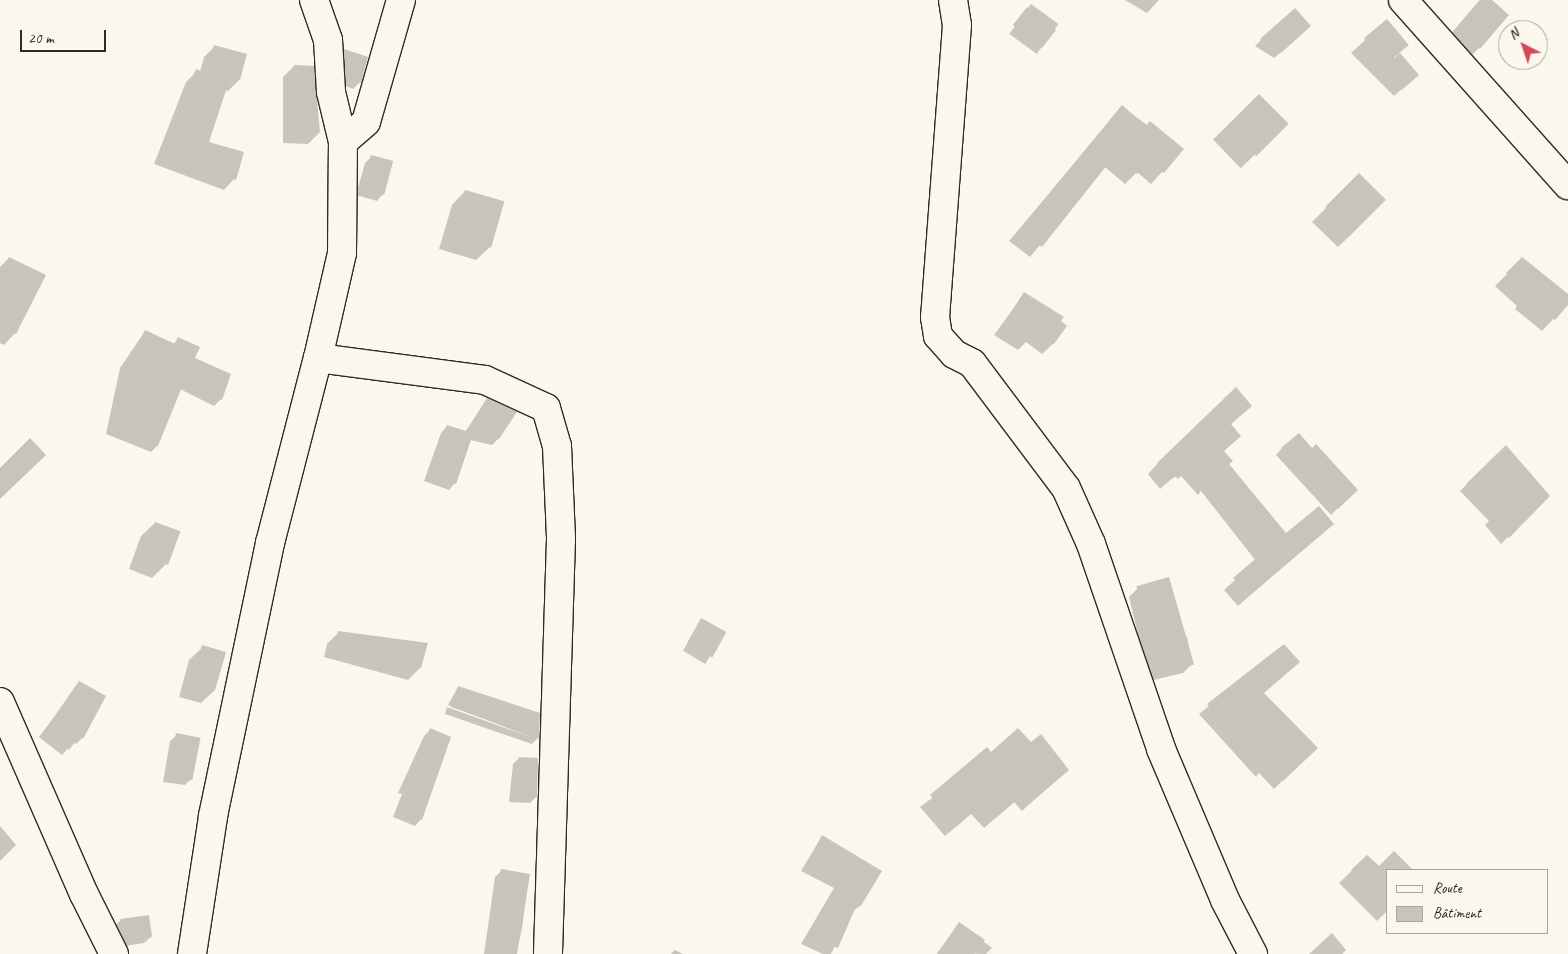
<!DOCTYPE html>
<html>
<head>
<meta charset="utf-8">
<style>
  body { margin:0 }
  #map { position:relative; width:1568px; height:954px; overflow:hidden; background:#fbf7ec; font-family:Caveat,sans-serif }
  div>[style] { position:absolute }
  .shadow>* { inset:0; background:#0003; transform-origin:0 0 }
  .building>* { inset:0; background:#c7c4bc; transform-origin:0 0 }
  .roads { filter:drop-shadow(1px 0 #2b2b2b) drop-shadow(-1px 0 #2b2b2b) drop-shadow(0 1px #2b2b2b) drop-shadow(0 -1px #2b2b2b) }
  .street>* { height:28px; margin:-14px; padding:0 14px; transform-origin:14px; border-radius:14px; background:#fbf7ec }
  span { translate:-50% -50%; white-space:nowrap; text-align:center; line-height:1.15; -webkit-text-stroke:4px #fbf7ec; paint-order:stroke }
  .legend { position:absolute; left:1386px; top:869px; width:162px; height:65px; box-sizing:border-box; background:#fbf7ec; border:1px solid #a8a59f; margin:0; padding:6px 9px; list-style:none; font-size:15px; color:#2b2b2b }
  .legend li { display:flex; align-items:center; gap:10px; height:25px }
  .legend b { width:25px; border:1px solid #a8a59f }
  .north { position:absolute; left:1498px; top:20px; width:50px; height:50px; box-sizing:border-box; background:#fbf7ec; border:1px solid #a8a59f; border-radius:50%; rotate:319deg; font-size:14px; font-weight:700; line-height:20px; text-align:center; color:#2b2b2b }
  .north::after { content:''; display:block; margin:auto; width:18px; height:22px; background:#d1495b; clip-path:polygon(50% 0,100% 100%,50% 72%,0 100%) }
  .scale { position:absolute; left:20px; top:30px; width:86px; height:22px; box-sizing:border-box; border:2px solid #2b2b2b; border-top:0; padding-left:6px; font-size:15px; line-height:18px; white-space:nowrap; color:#2b2b2b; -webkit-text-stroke:4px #fbf7ec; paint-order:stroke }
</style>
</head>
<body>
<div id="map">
  <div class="shadow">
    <div style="clip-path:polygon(1125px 0,1159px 0,1147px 13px)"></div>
    <div style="clip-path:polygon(1480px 0,1490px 0,1479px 48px,1466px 61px,1443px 43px)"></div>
    <div style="left:1031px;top:4px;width:34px;height:37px;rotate:36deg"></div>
    <div style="clip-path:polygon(1386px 21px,1394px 58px,1411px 81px,1394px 96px,1351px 53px)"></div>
    <div style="clip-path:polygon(1303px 33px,1274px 58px,1255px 46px,1261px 40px)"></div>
    <div style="clip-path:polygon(215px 46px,239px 80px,228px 91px,225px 90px,208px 143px,234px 179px,224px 190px,154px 164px,186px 82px,197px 71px,200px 72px,204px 57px)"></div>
    <div style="clip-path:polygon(344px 50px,360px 82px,353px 89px,340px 84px,338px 56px)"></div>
    <div style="clip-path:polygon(294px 66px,313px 67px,319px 133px,308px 144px,283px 143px,283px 77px)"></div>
    <div style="left:1259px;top:95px;width:40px;height:64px;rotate:46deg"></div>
    <div style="clip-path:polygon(1122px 107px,1182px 150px,1151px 184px,1137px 172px,1125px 184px,1105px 167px,1030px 257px,1009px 241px)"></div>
    <div style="clip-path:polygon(371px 157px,383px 194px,377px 201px,356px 195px,365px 163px)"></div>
    <div style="clip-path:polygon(1359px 175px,1352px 234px,1338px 247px,1312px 222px)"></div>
    <div style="clip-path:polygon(465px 191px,503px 202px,490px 247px,476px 260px,439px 249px,452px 205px)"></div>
    <div style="clip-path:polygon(9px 258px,15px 333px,4px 345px,0 343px,0 267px)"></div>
    <div style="clip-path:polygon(1522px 259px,1568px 295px,1568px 303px,1542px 331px,1515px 309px,1517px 306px,1495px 286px)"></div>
    <div style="clip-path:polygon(1024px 294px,1054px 343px,1042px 354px,1026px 342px,1018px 350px,994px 335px)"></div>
    <div style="clip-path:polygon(145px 331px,173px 345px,178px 339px,221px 399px,214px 406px,180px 389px,157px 446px,151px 452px,106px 434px,120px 368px)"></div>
    <div style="clip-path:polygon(488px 400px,498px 439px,492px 445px,470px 440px,455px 483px,449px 490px,424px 481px,441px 433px,447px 426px,465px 432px)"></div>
    <div style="clip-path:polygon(1230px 425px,1240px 436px,1223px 452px,1228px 464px,1286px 535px,1332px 524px,1238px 606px,1224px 590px,1256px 561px,1201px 491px,1198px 495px,1181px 476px,1178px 479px,1175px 476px,1160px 489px,1148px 474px,1158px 463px)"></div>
    <div style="clip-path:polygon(1506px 447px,1549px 496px,1501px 544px,1485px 525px,1489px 521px,1460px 491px)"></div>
    <div style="clip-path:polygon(1282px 448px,1356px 490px,1331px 515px,1276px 455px)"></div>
    <div style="clip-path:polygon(155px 523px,165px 565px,152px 578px,129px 569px,141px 536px)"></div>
    <div style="clip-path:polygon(1138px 588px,1187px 637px,1192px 664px,1183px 673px,1149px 681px,1129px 597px)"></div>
    <div style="left:702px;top:619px;width:26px;height:37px;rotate:31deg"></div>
    <div style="clip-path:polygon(339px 632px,427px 644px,420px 668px,408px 680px,324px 657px,327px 644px)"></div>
    <div style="clip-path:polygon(1284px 646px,1263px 693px,1316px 748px,1274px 789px,1259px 773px,1256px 777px,1199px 714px)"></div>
    <div style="clip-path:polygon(203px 647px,215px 690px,201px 703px,179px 697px,189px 660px)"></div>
    <div style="clip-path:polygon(80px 683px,82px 738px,76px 744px,74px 742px,62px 755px,39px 737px)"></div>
    <div style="clip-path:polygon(458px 687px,539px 714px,538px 738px,532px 744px,445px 714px,447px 707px,533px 738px,448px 705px)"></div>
    <div style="clip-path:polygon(431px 729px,421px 819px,415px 826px,393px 817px,402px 794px,398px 793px,424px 736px)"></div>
    <div style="clip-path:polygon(177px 735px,191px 779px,185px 785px,163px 782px,170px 741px)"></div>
    <div style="clip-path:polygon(1031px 744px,1067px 770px,1022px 811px,1014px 802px,984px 828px,971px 814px,945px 836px,920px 807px,991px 754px)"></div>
    <div style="clip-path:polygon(519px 758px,536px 797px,530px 803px,509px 802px,513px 764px)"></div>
    <div style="clip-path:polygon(0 826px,16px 845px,0 861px)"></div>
    <div style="clip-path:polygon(822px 836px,880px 872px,860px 906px,853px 911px,831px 954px,823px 954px,801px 944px,834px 888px,801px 871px)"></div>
    <div style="clip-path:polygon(1394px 851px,1413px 870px,1387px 870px,1387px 911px,1377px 921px,1339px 883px,1367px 856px,1378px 867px)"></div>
    <div style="clip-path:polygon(502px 870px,529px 875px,522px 928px,516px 954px,484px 954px,495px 877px)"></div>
    <div style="clip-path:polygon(121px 920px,151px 937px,144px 943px,119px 947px,114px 926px)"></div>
    <div style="clip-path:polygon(960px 924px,992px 948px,986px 954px,937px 953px)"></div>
    <div style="clip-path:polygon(1332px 933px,1346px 950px,1342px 954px,1309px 954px)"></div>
    <div style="clip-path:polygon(675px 950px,683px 954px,671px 954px)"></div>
  </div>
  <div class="building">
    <div style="clip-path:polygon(1480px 0,1492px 0,1509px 15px,1480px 49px,1456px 28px)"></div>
    <div style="left:1027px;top:7px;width:37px;height:23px;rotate:38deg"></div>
    <div style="clip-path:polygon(1295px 8px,1311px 26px,1281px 53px,1260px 39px)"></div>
    <div style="left:1387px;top:19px;width:34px;height:30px;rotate:50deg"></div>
    <div style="clip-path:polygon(214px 45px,247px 54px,240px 80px,230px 78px,209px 142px,244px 152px,236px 180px,164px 153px,196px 69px,207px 73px)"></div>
    <div style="clip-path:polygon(344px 49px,368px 57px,361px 83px,346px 77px)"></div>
    <div style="left:1400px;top:53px;width:29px;height:23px;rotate:49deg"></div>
    <div style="clip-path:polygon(294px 65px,314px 66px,320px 133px,294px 132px)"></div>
    <div style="left:1259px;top:94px;width:42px;height:46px;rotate:45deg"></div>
    <div style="clip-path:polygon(1122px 105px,1146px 126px,1150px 121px,1184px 149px,1164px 173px,1148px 161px,1137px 174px,1115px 155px,1042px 247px,1020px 229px)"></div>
    <div style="left:371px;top:155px;width:23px;height:35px;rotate:15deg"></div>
    <div style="left:1359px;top:173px;width:38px;height:48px;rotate:45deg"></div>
    <div style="left:465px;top:190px;width:41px;height:48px;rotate:16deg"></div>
    <div style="clip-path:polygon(9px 257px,46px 275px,16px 334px,0 326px,0 275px)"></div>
    <div style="clip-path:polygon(1522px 257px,1568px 294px,1568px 305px,1555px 320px,1526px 297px,1528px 294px,1506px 273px)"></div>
    <div style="clip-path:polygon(1024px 292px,1064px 317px,1061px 321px,1067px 326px,1054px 344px,1036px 330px,1031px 339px,1004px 323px)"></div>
    <div style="clip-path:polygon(145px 330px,175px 344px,178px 337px,200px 347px,195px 358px,231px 374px,222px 400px,184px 382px,158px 446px,112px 428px,126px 360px,130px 361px)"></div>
    <div style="clip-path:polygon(1236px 387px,1252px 406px,1231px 424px,1241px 436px,1224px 451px,1233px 461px,1229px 464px,1286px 533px,1319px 506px,1334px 524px,1249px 596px,1233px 578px,1266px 550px,1213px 482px,1209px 485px,1192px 467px,1189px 470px,1187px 466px,1172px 479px,1157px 463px)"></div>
    <div style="clip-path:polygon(487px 398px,517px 412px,499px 439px,467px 432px,473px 434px,456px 484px,429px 475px,447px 425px,466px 431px)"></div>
    <div style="clip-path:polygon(1299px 433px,1312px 448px,1316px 444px,1358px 490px,1338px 509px,1281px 448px)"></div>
    <div style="clip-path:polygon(30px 438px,46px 455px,0 499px,0 468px)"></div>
    <div style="clip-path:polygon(1506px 445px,1550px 496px,1509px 538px,1490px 518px,1495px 514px,1466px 484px)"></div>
    <div style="left:155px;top:522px;width:27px;height:36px;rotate:20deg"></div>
    <div style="left:1169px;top:577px;width:91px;height:34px;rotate:74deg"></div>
    <div style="left:701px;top:618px;width:29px;height:29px;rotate:29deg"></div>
    <div style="clip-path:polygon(338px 631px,428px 643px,421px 668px,335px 645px)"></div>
    <div style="clip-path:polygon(1284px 644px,1300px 662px,1264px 693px,1318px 748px,1283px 781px,1269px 766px,1265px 769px,1207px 704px)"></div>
    <div style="left:202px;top:645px;width:25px;height:40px;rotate:16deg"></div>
    <div style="clip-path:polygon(79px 681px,106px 696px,83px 739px,80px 735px,69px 750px,45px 730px)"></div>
    <div style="clip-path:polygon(458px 686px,540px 713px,539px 738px,451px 707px)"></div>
    <div style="clip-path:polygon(430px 728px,451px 737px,422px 820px,399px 811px,408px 788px,404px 786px)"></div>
    <div style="clip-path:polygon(1018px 728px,1031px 742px,1041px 734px,1069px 770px,1034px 800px,1027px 791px,996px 818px,983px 803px,957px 826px,930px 795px,987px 747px,991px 752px)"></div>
    <div style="left:176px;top:733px;width:25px;height:43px;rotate:11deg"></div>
    <div style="clip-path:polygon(519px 757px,538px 758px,537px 797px,515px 795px)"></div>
    <div style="clip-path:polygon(822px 835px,882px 871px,861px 906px,857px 904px,838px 948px,808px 934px,839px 881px,807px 864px)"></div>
    <div style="clip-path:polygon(1367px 855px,1387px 873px,1387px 906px,1351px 870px)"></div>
    <div style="clip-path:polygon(501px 869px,530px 874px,517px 954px,490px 954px,496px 924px,492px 922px)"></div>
    <div style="left:149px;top:915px;width:22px;height:29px;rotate:82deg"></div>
    <div style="clip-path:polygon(959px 922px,985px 940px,974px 954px,937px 954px)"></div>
  </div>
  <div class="roads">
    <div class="street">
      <div style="left:953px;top:0;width:25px;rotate:81deg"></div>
      <div style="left:957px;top:25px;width:293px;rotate:94.3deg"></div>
      <div style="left:935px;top:317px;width:19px;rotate:81deg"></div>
      <div style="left:938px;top:336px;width:24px;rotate:48deg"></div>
      <div style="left:954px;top:354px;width:20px;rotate:27deg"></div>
      <div style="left:972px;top:363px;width:156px;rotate:53.1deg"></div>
      <div style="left:1066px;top:488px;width:61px;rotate:65.9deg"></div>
      <div style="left:1091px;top:544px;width:217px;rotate:71.1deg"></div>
      <div style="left:1161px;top:749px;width:164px;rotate:67deg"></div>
      <div style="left:1225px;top:900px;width:61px;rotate:62.6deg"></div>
      <div style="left:1403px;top:0;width:248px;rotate:48.3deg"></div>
      <div style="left:343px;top:142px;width:30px;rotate:-41deg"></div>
      <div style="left:366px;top:122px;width:127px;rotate:-74deg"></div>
      <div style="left:318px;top:358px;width:168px;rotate:7.5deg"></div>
      <div style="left:485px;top:380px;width:67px;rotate:24.7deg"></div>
      <div style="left:546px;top:408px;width:40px;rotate:74deg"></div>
      <div style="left:557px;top:446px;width:93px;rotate:87.5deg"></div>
      <div style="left:561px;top:539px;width:415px;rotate:91.8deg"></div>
      <div style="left:0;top:702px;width:210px;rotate:66.4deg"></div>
      <div style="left:84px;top:894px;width:67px;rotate:63.4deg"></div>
      <div style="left:192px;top:954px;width:140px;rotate:-81.3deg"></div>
      <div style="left:213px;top:816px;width:279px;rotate:-78.2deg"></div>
      <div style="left:270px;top:543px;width:191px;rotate:-75.5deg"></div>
      <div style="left:318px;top:358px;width:108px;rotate:-77.1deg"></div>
      <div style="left:342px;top:253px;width:111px;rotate:-89.5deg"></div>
      <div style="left:343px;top:142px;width:51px;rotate:-103.5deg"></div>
      <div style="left:331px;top:92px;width:52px;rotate:-93.3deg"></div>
      <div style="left:328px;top:40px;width:42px;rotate:-109.3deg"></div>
    </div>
  </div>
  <ul class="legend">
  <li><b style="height:6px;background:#fbf7ec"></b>Route</li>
  <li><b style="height:14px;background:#c7c4bc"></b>Bâtiment</li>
  </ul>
  <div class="north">N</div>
  <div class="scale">20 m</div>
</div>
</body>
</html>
